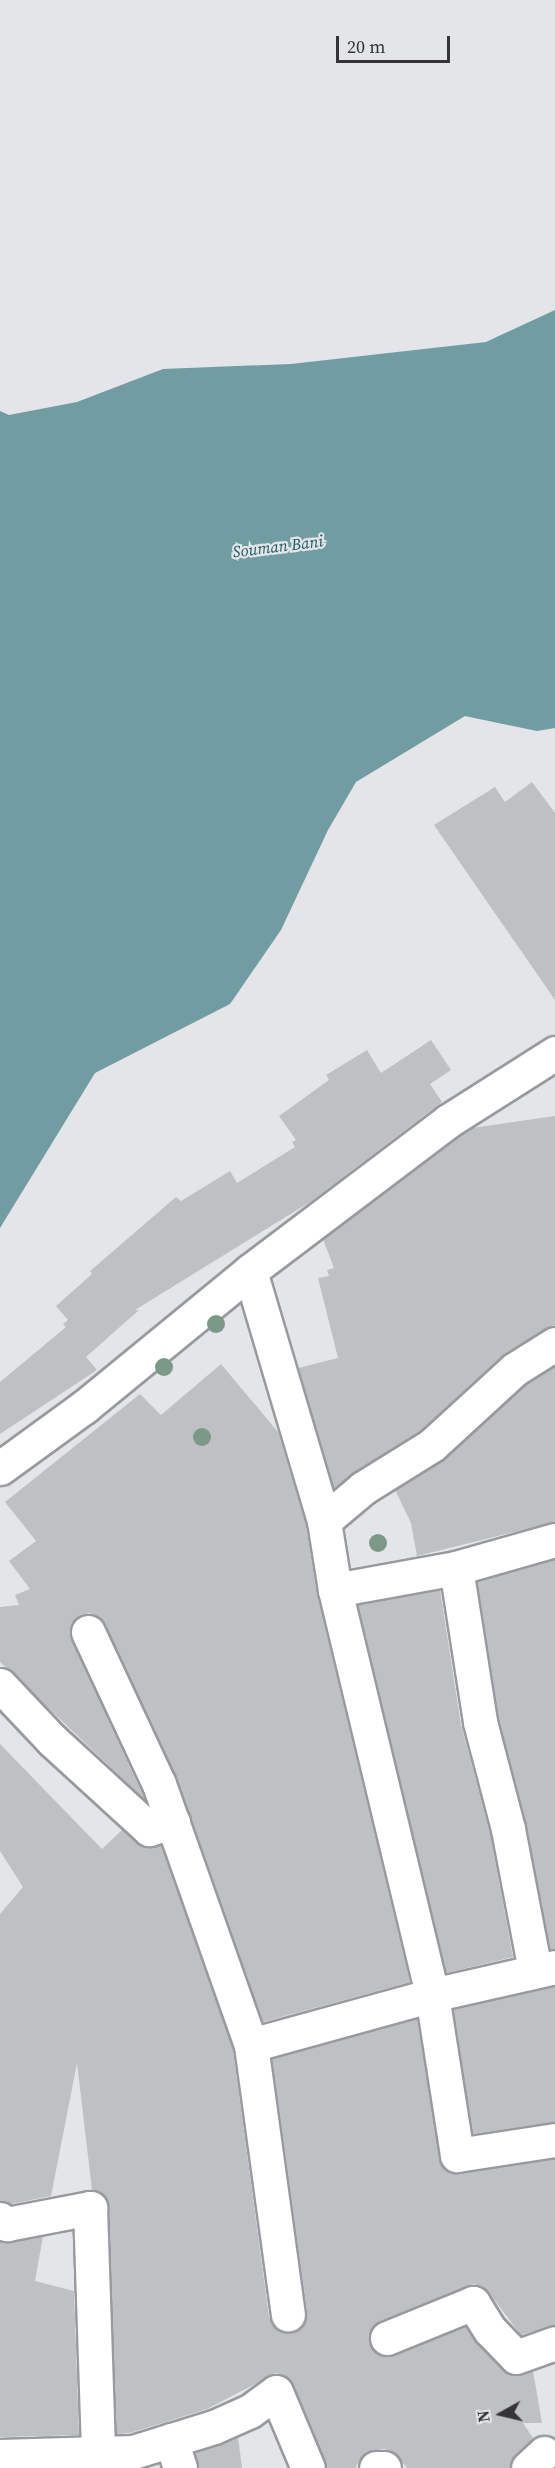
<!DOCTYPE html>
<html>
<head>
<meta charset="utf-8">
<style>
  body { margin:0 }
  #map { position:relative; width:555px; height:2468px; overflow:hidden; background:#e3e5e8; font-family:"Source Serif 4",serif }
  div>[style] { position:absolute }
  .water>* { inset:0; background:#709ca2 }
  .building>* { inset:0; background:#bec0c3 }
  .roads { filter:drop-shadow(2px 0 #989a9d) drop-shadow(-2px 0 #989a9d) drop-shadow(0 2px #989a9d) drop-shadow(0 -2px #989a9d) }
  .minor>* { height:33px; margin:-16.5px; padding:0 16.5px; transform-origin:16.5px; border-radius:16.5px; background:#fff }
  .trees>* { width:18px; height:18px; margin:-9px; border-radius:50%; background:#7b9988 }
  span { translate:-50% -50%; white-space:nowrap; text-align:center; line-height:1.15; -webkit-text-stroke:4.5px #e3e5e8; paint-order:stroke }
  .water-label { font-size:16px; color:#195860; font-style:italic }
  .north { position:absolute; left:471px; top:2384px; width:60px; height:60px; -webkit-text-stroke:4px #e3e5e8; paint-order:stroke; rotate:262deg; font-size:16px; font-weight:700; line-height:24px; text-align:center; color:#353537 }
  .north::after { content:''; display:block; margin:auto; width:21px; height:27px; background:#353537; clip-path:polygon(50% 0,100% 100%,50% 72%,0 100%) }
  .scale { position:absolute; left:336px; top:36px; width:114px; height:27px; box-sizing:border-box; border:3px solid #353537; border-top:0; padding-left:8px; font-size:18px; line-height:21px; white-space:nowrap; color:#353537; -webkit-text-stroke:4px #e3e5e8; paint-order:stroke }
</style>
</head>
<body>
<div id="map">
  <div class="water">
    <div style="clip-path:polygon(555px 310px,555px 728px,537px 731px,465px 716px,356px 782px,328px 830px,281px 930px,230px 1004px,95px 1073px,0 1228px,0 411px,9px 415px,77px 402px,163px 369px,291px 364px,486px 342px)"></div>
  </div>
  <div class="building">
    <div style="clip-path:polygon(532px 782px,555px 813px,555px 1000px,434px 825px,495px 787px,505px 802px)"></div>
    <div style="clip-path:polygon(431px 1040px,451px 1070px,430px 1084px,442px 1102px,310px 1202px,135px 1310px,139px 1310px,86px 1357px,97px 1370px,0 1434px,0 1382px,66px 1327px,63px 1324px,68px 1320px,56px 1306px,92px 1274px,90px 1271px,176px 1197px,181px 1201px,230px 1171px,237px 1183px,295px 1147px,292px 1142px,296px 1140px,279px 1116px,329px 1080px,326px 1075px,367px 1050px,381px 1073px)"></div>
    <div style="clip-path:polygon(555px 1116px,555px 1325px,505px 1353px,421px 1430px,334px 1488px,298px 1368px,338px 1358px,318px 1278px,329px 1276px,327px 1270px,334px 1268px,323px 1239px,472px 1128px)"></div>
    <div style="clip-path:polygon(221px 1364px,278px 1432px,306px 1525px,317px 1594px,410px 1982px,263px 2022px,177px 1778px,105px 1624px,90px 1613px,81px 1615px,72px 1622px,71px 1639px,145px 1800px,0 1662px,0 1607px,19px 1605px,15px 1595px,30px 1589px,9px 1561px,36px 1541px,5px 1502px,140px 1394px,161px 1415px)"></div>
    <div style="clip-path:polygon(555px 1366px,555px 1522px,417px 1556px,411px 1523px,395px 1490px,445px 1459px,526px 1384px)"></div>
    <div style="clip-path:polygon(555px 1559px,555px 1949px,550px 1949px,526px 1824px,498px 1718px,477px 1582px)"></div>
    <div style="clip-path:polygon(440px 1590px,461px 1725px,490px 1833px,513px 1957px,446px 1973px,358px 1605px)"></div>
    <div style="clip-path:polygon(0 1744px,102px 1849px,122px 1830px,144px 1847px,161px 1845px,233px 2049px,269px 2317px,280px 2331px,299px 2329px,307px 2311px,272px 2059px,417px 2019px,443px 2167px,460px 2174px,555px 2159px,555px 2325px,521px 2335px,489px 2293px,474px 2284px,380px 2321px,369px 2335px,375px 2352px,385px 2357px,466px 2326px,503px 2370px,512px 2375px,533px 2371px,542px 2423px,523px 2423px,533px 2438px,515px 2455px,510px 2468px,407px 2468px,394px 2452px,384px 2449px,366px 2452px,355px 2468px,326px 2468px,293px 2385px,287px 2377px,276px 2373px,207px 2409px,130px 2433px,116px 2434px,109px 2207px,105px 2197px,92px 2190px,77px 2063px,51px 2196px,11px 2204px,0 2201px,0 1914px,23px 1887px,0 1851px)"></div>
    <div style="clip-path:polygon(555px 1986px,555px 2122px,473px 2134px,453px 2009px)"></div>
    <div style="clip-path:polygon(43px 2236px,35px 2281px,74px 2291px,79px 2435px,0 2437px,0 2241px)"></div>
    <div style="clip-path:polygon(238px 2437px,242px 2468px,198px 2468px,195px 2453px)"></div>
  </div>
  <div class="roads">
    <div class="minor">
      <div style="left:250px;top:1271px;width:261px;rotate:73.5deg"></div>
      <div style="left:324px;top:1521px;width:70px;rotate:80.9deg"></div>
      <div style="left:335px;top:1590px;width:416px;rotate:76.5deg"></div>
      <div style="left:432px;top:1995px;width:162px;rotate:81.1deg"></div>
      <div style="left:457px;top:2155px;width:99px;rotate:-8.7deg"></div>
      <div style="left:0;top:1468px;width:104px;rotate:-36deg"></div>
      <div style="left:84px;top:1407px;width:215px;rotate:-39.3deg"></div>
      <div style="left:250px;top:1271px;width:248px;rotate:-37.1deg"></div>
      <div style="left:448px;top:1121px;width:127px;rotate:-32.4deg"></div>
      <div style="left:324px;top:1521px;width:51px;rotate:-40.2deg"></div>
      <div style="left:363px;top:1488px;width:81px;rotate:-31.9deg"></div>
      <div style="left:432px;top:1445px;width:113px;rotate:-42.5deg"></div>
      <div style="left:515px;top:1369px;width:47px;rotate:-32deg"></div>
      <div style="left:456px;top:1568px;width:156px;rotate:81.1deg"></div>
      <div style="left:480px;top:1722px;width:111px;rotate:75.3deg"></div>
      <div style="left:508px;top:1829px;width:144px;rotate:79.2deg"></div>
      <div style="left:335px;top:1590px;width:123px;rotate:-10.3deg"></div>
      <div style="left:456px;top:1568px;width:103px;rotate:-15.8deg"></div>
      <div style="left:88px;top:1632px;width:168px;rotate:65deg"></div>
      <div style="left:159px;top:1784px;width:277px;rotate:70.6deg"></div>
      <div style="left:251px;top:2045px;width:272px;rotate:82.2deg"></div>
      <div style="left:0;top:1685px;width:76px;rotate:46.6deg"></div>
      <div style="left:52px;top:1740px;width:132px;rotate:42.5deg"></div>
      <div style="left:149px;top:1829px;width:25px;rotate:-16deg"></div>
      <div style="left:251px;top:2045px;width:188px;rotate:-15.4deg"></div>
      <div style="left:432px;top:1995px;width:126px;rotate:-12.8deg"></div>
      <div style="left:0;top:2219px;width:9px;rotate:36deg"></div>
      <div style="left:7px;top:2224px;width:85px;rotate:-10.9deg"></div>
      <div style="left:90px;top:2208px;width:245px;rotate:88.1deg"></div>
      <div style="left:387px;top:2338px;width:93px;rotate:-22.1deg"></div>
      <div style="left:473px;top:2303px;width:32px;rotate:58deg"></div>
      <div style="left:490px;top:2330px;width:37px;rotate:46deg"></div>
      <div style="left:516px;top:2357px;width:41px;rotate:-19.7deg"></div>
      <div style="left:171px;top:2440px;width:29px;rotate:72deg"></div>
      <div style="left:0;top:2456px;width:133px;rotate:-1.7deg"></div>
      <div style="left:133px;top:2452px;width:85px;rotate:-17.2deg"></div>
      <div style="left:214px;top:2427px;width:39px;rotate:-24deg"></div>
      <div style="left:250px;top:2411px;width:32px;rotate:-36deg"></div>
      <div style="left:276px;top:2392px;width:82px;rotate:67.2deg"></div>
      <div style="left:376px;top:2468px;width:8px"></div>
      <div style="left:528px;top:2468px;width:22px;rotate:-43deg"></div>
    </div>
  </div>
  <div class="trees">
    <div style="left:216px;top:1324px"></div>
    <div style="left:164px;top:1367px"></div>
    <div style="left:202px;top:1437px"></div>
    <div style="left:378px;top:1543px"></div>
  </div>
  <div class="water-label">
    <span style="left:278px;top:546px;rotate:-7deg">Souman Bani</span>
  </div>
  <div class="north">N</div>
  <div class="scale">20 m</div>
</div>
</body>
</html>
